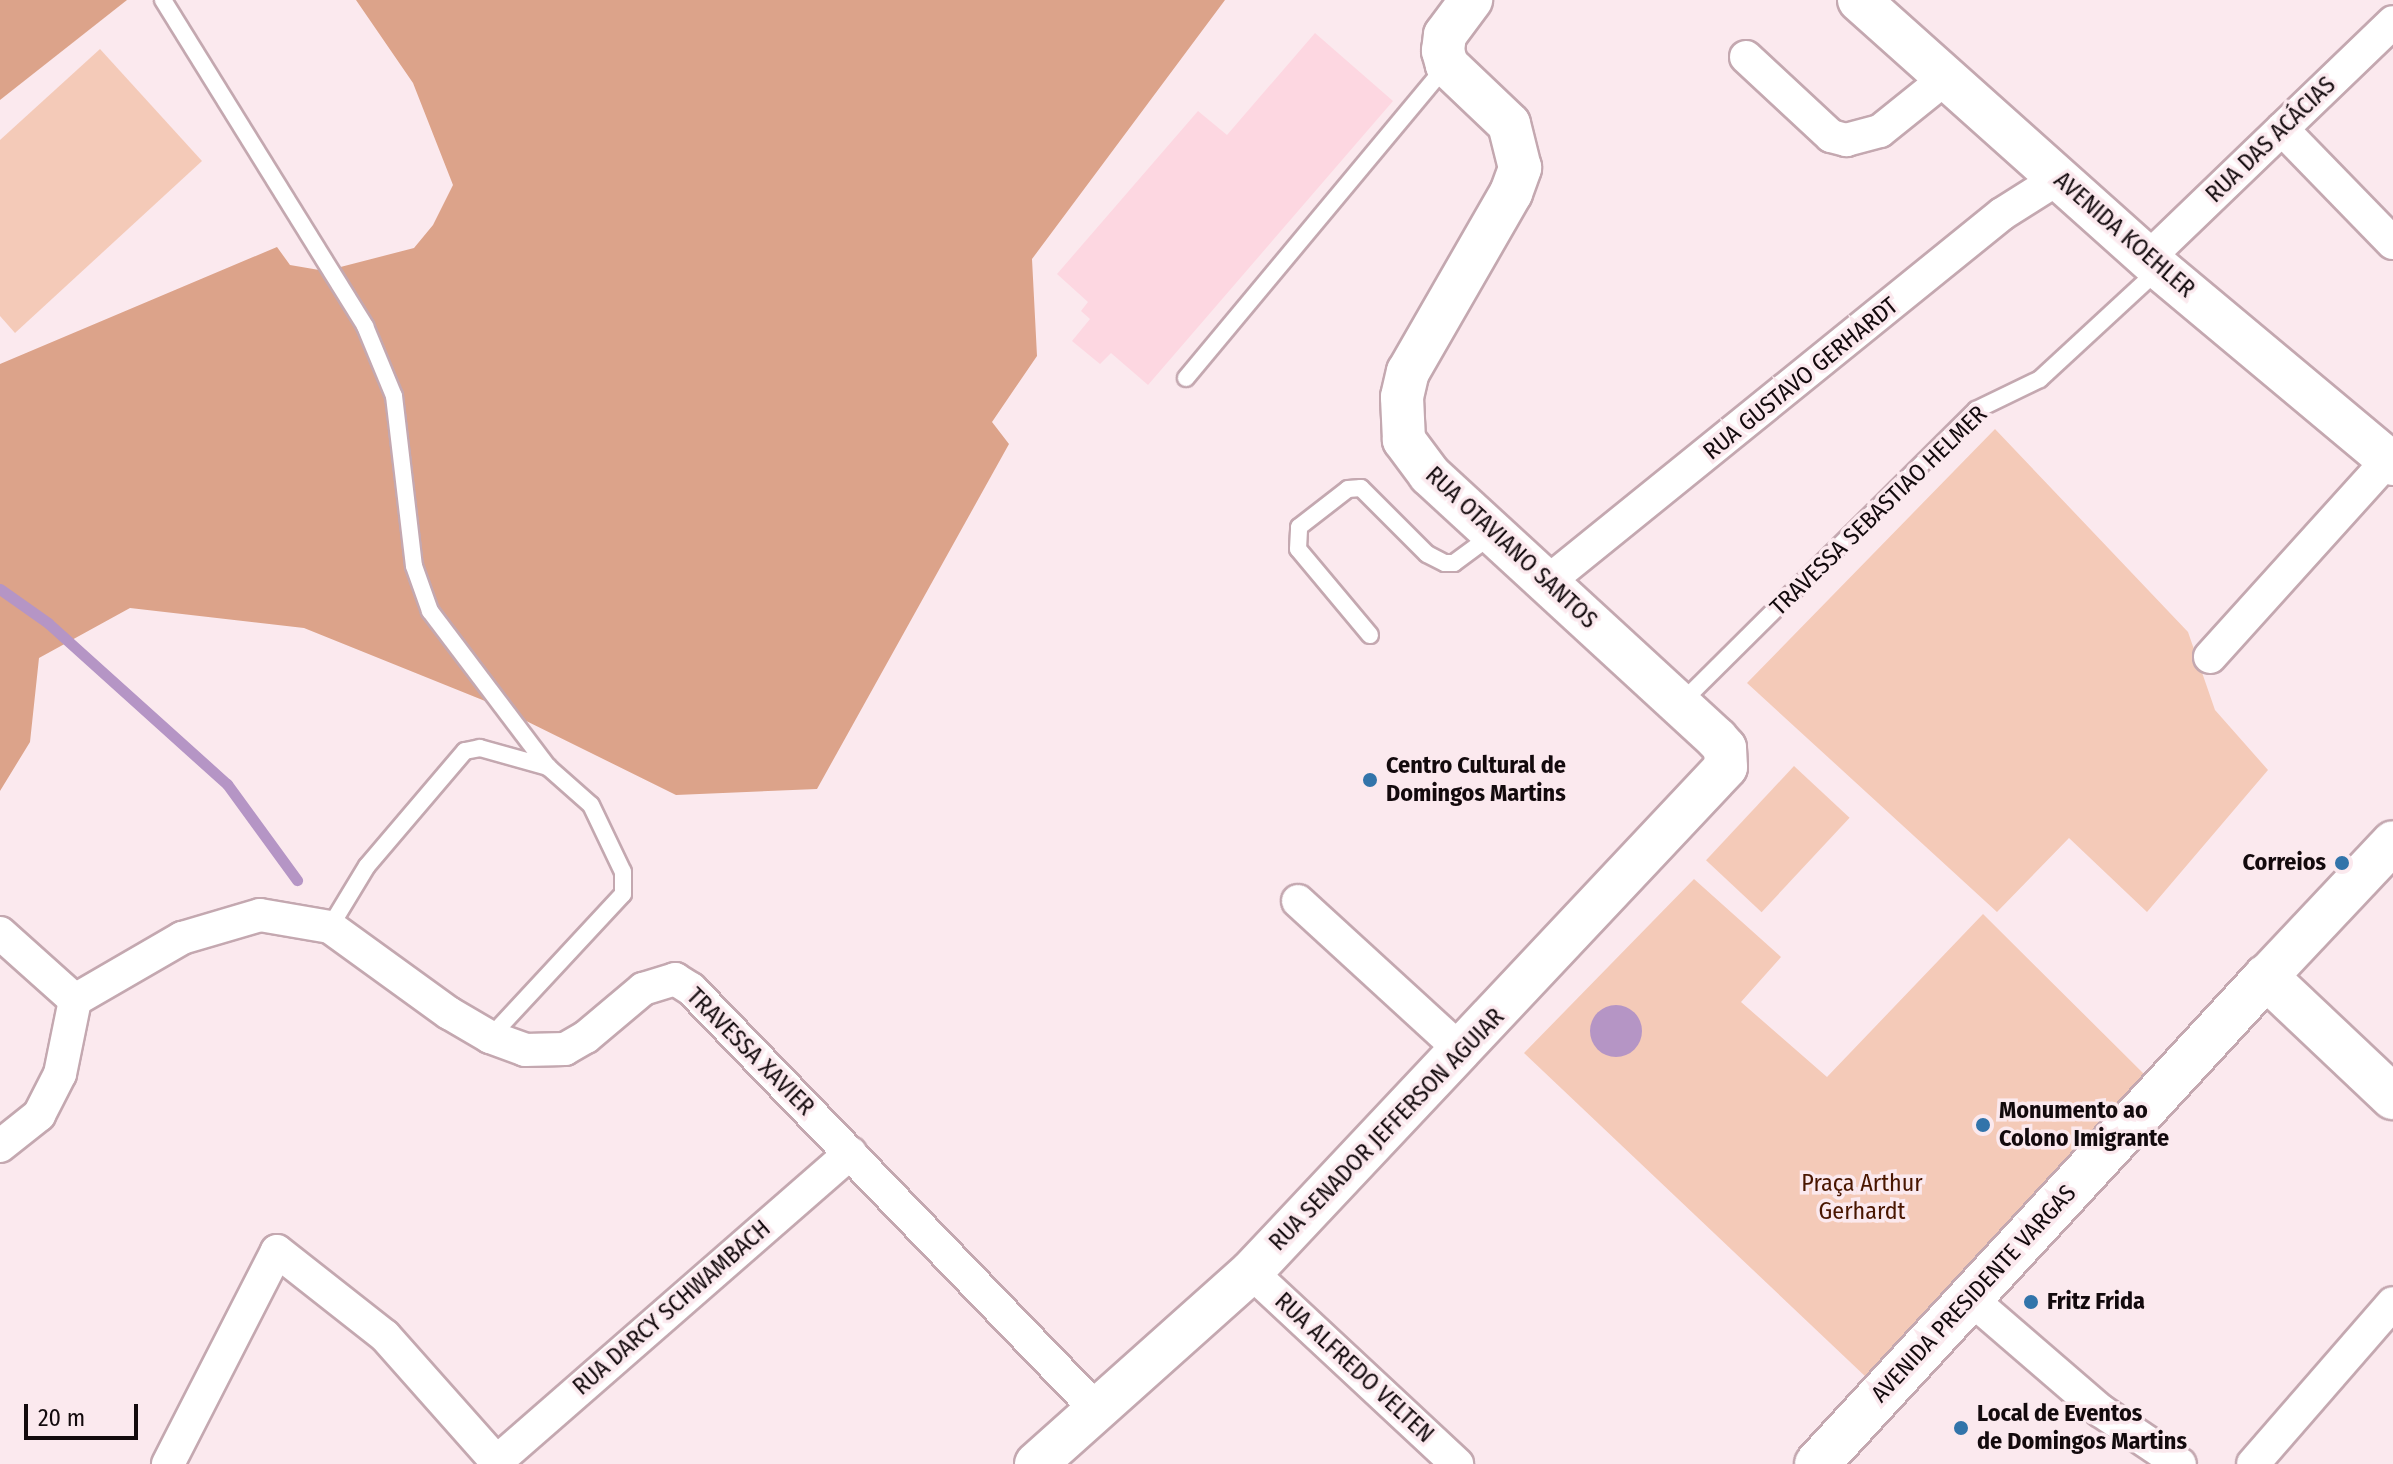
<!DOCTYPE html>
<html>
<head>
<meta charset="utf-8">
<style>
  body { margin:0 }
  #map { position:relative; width:2393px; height:1464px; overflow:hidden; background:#fbe9ee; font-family:"Fira Sans Condensed",sans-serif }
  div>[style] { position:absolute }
  .built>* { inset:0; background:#fdd7e1 }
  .green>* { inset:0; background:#f4cab8; transform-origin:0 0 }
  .forest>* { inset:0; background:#dca38a }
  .water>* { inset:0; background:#b595c5 }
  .round { border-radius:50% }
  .stream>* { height:11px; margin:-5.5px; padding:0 5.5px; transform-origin:5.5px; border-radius:5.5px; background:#b595c5 }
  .roads { filter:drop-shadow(2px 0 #c4a8b0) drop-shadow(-2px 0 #c4a8b0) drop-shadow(0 2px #c4a8b0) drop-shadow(0 -2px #c4a8b0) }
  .service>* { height:16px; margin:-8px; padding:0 8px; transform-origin:8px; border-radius:8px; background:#fff }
  .minor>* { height:32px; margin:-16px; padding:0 16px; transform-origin:16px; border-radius:16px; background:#fff }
  .tertiary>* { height:42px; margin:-21px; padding:0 21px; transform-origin:21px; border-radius:21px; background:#fff }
  .secondary>* { height:44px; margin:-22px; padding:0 22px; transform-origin:22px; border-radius:22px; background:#fff }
  .dots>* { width:22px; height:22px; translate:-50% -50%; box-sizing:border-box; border:4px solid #fbe9ee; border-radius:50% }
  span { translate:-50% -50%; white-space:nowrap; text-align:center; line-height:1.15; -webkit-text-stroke:7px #fbe9ee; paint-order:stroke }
  .street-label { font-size:24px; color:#130a0d }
  .poi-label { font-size:24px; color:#130a0d; font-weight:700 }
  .left { translate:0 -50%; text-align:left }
  .right { translate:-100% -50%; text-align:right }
  .park-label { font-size:24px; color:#491600 }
  .scale { position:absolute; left:24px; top:1404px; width:114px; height:36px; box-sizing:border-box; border:4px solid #130a0d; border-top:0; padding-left:10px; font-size:24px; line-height:28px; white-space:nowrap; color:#130a0d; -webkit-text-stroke:6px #fbe9ee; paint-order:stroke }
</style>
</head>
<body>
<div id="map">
  <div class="built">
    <div style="clip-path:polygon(1315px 33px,1393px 101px,1148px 385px,1111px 353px,1100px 364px,1072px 341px,1090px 319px,1081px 311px,1088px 302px,1057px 274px,1198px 111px,1227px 135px)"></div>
  </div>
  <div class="green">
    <div style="clip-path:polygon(100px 49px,202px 161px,15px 333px,0 316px,0 140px)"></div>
    <div style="clip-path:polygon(1995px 429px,2188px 632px,2215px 710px,2268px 770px,2147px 912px,2069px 838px,1997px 912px,1747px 683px)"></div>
    <div style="left:1794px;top:766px;width:76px;height:129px;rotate:43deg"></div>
    <div style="clip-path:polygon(1694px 879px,1781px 957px,1741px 1002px,1827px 1077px,1983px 914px,2149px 1079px,1867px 1378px,1524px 1053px)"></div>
  </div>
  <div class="forest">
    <div style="clip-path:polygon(0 0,127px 0,0 100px)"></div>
    <div style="clip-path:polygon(356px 0,1225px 0,1032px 259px,1037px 356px,992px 422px,1009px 444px,817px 789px,676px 795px,490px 703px,304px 628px,130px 608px,39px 658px,30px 742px,0 791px,0 364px,277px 247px,290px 265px,325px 271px,414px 248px,433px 225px,453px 185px,413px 83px)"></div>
  </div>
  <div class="water">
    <div class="round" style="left:1590px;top:1005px;width:52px;height:52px"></div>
  </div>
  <div class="stream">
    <div style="left:0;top:589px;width:59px;rotate:35.3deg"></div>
    <div style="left:48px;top:623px;width:241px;rotate:42deg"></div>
    <div style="left:227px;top:784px;width:119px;rotate:53.9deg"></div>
  </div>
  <div class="roads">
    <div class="service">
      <div style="left:163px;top:0;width:384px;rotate:58.2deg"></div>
      <div style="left:365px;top:326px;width:76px;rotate:67.5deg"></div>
      <div style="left:394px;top:396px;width:171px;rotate:83.3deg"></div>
      <div style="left:414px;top:566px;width:48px;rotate:70.4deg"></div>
      <div style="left:430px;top:611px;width:196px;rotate:52.9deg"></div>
      <div style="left:548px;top:767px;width:57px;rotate:41.5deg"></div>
      <div style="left:591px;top:805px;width:74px;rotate:64.5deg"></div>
      <div style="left:623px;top:872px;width:22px;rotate:90deg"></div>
      <div style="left:623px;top:894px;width:195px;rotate:132.9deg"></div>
      <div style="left:1186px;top:378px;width:406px;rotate:-50.2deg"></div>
      <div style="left:1370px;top:635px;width:112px;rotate:-129.9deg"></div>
      <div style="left:1298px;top:549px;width:22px;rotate:-87deg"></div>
      <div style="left:1299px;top:527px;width:62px;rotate:-37.8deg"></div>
      <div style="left:1348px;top:489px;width:13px;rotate:-4deg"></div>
      <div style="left:1361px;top:488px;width:93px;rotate:45deg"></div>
      <div style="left:1427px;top:554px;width:20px;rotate:27deg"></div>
      <div style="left:1445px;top:563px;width:9px"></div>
      <div style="left:1454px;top:563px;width:47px;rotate:-36.4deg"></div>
      <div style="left:1681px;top:703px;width:416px;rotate:-44.8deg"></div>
      <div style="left:1976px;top:410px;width:71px;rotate:-25.8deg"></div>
      <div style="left:2040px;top:379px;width:162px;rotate:-42.7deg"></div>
      <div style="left:330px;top:927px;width:71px;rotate:-58.8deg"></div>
      <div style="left:367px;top:866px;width:151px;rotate:-49.6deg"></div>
      <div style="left:465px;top:751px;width:15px;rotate:-11deg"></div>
      <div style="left:480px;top:748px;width:71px;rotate:15.6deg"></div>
    </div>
    <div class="minor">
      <div style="left:1746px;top:57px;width:116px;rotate:42.9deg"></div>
      <div style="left:1831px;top:136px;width:16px;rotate:15deg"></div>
      <div style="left:1846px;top:140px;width:35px;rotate:-15deg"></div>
      <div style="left:1880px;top:131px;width:85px;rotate:-38.8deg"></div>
      <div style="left:2282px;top:129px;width:159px;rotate:45.8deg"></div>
      <div style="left:2148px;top:258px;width:340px;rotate:-43.9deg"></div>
      <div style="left:1545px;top:584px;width:588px;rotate:-38.99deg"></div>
      <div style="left:2002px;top:214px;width:67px;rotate:-32.3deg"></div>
      <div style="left:2210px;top:657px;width:266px;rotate:-47.9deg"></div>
      <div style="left:1298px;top:901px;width:224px;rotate:42.5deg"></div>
      <div style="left:0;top:933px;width:101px;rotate:41.8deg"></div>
      <div style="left:75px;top:1000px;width:124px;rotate:-30.1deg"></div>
      <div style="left:182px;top:938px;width:81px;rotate:-16.4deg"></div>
      <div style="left:260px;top:915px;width:71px;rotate:9.7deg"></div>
      <div style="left:330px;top:927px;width:147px;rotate:35.9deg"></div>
      <div style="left:449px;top:1013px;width:48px;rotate:30.3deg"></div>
      <div style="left:490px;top:1037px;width:37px;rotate:20deg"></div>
      <div style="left:525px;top:1050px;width:40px;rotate:-1.4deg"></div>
      <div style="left:565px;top:1049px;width:24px;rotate:-30deg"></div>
      <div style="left:586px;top:1037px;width:75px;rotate:-40.1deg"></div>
      <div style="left:643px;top:989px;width:34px;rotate:-17deg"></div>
      <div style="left:675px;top:979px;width:19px;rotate:32deg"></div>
      <div style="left:691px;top:989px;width:585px;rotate:46.04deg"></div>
      <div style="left:0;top:1146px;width:50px;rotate:-38.5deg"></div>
      <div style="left:39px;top:1115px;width:46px;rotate:-62.9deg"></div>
      <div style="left:60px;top:1074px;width:76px;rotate:-78.5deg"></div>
      <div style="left:1251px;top:1272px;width:282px;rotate:43deg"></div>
      <div style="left:1970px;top:1298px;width:173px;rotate:40.8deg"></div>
      <div style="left:2101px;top:1411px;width:95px;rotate:33.9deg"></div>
      <div style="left:168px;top:1464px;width:239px;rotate:-62.9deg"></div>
      <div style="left:277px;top:1251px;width:137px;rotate:38.2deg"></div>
      <div style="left:385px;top:1336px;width:167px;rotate:48.4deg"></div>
      <div style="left:494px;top:1464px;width:473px;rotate:-41.1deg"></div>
      <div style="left:2253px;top:1464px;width:213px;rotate:-49deg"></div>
    </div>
    <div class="tertiary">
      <div style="left:1859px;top:0;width:404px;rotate:41.8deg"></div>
      <div style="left:2160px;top:269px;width:304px;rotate:39.9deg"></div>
      <div style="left:2266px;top:977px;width:185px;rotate:-46.7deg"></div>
      <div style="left:1036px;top:1464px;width:288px;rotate:-41.8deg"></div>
      <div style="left:1251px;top:1272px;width:693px;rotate:-46.75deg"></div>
      <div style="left:1726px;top:767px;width:19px;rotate:-93deg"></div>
      <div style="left:1725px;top:748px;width:13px;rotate:-132deg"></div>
      <div style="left:1716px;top:738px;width:389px;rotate:-137.4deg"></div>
      <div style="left:1430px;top:475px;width:44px;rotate:-126.6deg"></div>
      <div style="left:1404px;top:440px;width:43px;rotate:-92.7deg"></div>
      <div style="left:1402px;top:397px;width:26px;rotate:-77deg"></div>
      <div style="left:1408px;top:372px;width:207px;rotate:-60.1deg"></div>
      <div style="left:1511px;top:193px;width:27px;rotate:-70deg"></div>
      <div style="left:1520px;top:168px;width:45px;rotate:-104deg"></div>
      <div style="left:1509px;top:124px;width:86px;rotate:-136.4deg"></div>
      <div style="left:1447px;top:65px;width:15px;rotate:-106deg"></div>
      <div style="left:1443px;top:51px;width:16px;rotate:-83deg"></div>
      <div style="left:1445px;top:35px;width:44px;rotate:-53.4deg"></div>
    </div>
    <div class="secondary">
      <div style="left:1817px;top:1464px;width:662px;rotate:-47.32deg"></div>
      <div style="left:2266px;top:977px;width:175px;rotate:43.4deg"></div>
    </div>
  </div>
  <div class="dots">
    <div style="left:1370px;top:780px;background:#3274aa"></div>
    <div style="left:2342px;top:863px;background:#3274aa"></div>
    <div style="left:1983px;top:1125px;background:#3274aa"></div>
    <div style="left:2031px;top:1302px;background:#3274aa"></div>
    <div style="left:1961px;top:1428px;background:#3274aa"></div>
  </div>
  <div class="street-label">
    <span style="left:2271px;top:140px;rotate:-44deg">RUA DAS ACÁCIAS</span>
    <span style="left:2124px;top:235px;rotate:41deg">AVENIDA KOEHLER</span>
    <span style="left:1801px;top:379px;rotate:-39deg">RUA GUSTAVO GERHARDT</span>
    <span style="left:1879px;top:511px;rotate:-44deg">TRAVESSA SEBASTIAO HELMER</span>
    <span style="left:1511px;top:548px;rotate:43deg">RUA OTAVIANO SANTOS</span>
    <span style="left:750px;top:1052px;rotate:45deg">TRAVESSA XAVIER</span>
    <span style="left:1387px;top:1130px;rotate:-46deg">RUA SENADOR JEFFERSON AGUIAR</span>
    <span style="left:1974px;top:1294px;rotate:-47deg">AVENIDA PRESIDENTE VARGAS</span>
    <span style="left:672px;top:1308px;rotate:-41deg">RUA DARCY SCHWAMBACH</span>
    <span style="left:1354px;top:1368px;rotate:43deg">RUA ALFREDO VELTEN</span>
  </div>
  <div class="poi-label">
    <span class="left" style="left:1386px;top:780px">Centro Cultural de<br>Domingos Martins</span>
    <span class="right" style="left:2326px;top:863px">Correios</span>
    <span class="left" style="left:1999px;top:1125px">Monumento ao<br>Colono Imigrante</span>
    <span class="left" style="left:2047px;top:1302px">Fritz Frida</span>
    <span class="left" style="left:1977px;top:1428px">Local de Eventos<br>de Domingos Martins</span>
  </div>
  <div class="park-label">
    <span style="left:1862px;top:1198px">Praça Arthur<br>Gerhardt</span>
  </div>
  <div class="scale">20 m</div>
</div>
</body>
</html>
